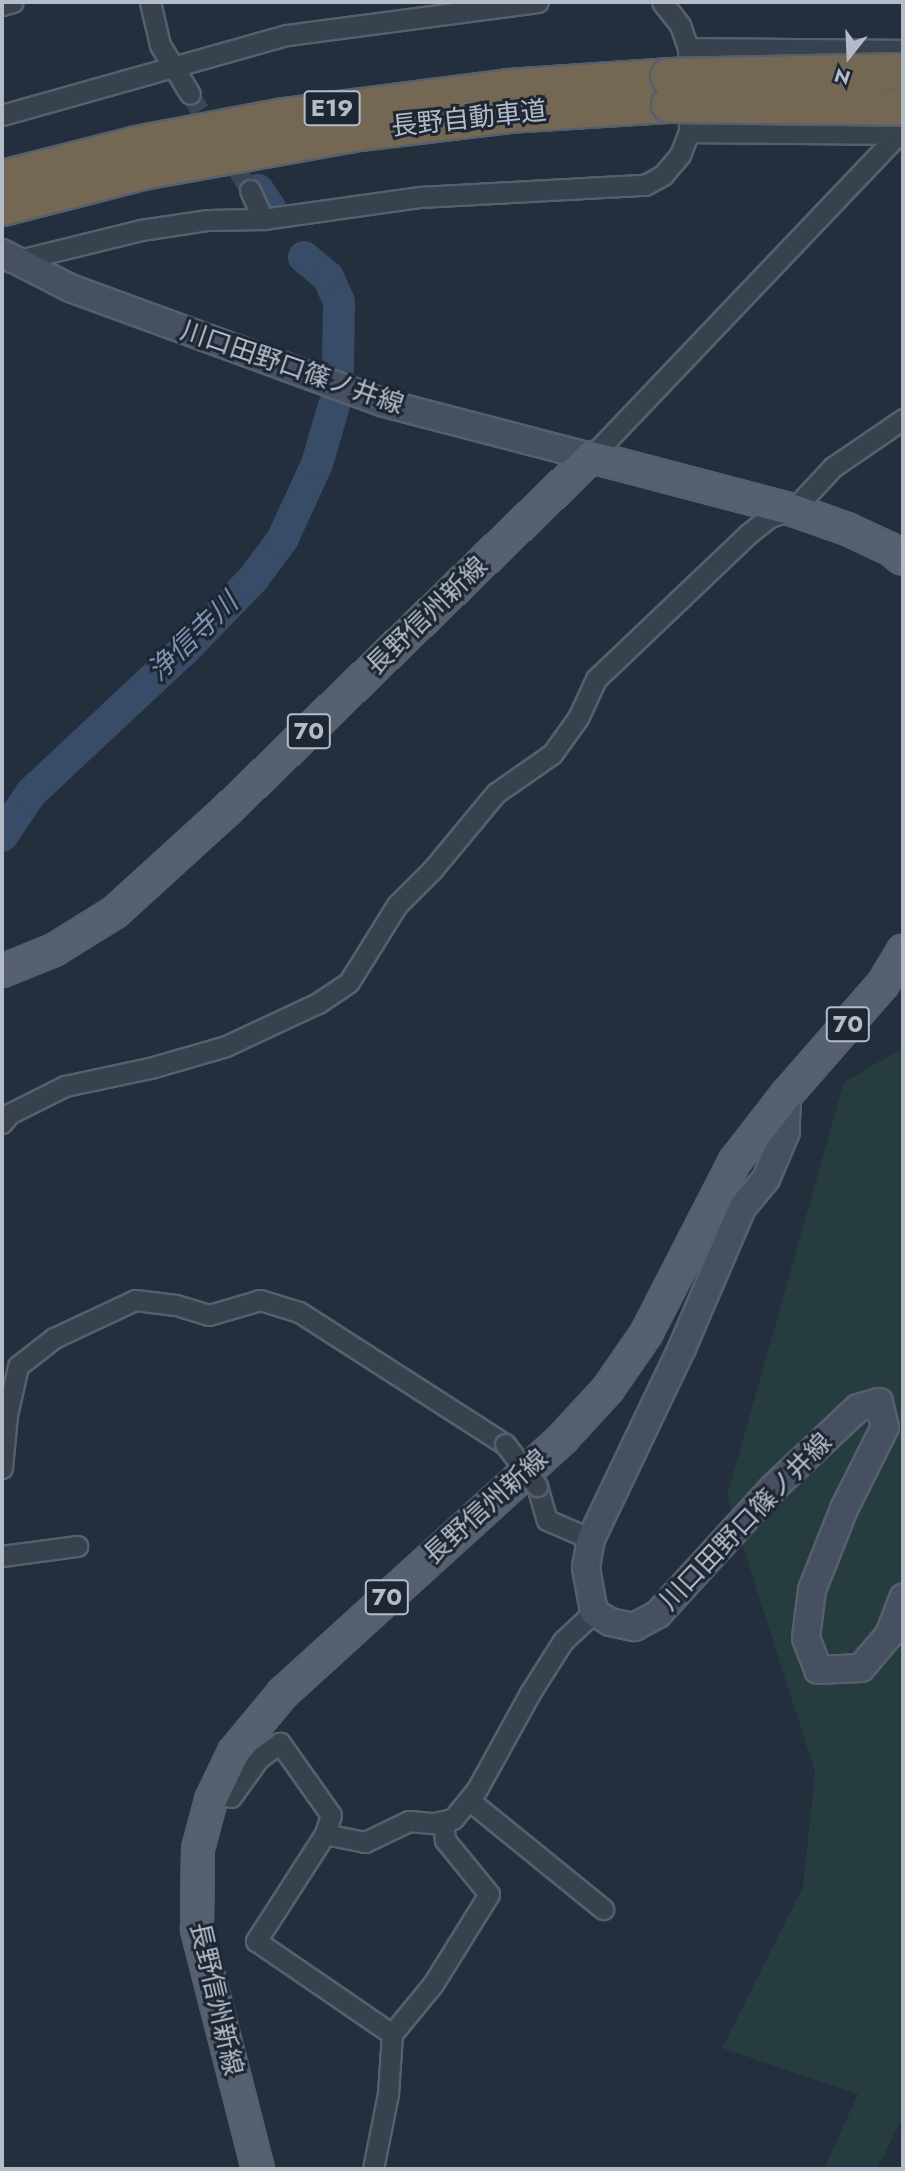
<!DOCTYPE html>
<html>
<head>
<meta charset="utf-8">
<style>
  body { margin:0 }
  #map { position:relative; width:905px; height:2171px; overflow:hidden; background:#242f3e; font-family:Jost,"Noto Sans JP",sans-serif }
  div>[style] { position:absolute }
  .green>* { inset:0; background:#263c3f }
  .river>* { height:32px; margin:-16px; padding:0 16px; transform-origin:16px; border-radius:16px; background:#394c67 }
  .minor-tunnel>* { height:19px; margin-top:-9.5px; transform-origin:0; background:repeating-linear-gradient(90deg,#3a4453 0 19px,transparent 0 29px) }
  .roads { filter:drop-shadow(2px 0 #565f6c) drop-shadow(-2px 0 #565f6c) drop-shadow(0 2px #565f6c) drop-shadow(0 -2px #565f6c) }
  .minor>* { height:19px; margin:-9.5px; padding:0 9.5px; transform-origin:9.5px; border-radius:9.5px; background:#38414e }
  .secondary>* { height:26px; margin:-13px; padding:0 13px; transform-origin:13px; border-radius:13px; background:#465061 }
  .primary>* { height:30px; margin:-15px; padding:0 15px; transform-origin:15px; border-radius:15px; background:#56606e }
  .motorway>* { height:35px; margin:-17.5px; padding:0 17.5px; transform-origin:17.5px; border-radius:17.5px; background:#746855 }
  .bridges { filter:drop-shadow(2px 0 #565f6c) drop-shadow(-2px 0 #565f6c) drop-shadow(0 2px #565f6c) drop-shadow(0 -2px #565f6c) }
  .minor-bridge>* { height:19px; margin:-9.5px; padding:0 9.5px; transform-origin:9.5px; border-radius:9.5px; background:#38414e }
  .motorway-bridge>* { height:35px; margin:-17.5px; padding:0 17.5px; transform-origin:17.5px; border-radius:17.5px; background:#746855 }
  span { translate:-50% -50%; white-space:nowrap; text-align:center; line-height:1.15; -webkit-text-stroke:6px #1d2633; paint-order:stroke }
  .shield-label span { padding:2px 5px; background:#1d2633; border:2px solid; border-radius:5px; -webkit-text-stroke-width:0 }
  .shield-label { font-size:24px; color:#b4bcc9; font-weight:700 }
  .street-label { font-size:26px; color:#b4bcc9 }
  .water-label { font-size:28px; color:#7c92b1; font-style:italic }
  .frame { position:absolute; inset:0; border:4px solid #b4bcc9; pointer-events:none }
  .north { position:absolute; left:814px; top:21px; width:70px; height:70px; -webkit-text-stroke:5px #1d2633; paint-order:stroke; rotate:198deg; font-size:19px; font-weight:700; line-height:28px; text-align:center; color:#b4bcc9 }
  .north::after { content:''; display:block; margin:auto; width:24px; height:32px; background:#b4bcc9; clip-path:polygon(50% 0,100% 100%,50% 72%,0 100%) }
</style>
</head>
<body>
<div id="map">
  <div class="green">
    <div style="clip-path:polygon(903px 1048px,903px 2116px,877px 2169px,824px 2169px,858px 2094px,722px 2048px,803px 1887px,815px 1772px,727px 1496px,844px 1082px)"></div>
  </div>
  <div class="river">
    <div style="left:258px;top:190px;width:22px;rotate:56deg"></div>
    <div style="left:304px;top:257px;width:31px;rotate:40deg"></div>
    <div style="left:328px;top:277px;width:27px;rotate:66deg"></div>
    <div style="left:339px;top:302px;width:67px;rotate:90.9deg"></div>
    <div style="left:2px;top:836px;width:52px;rotate:-56deg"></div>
    <div style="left:31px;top:793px;width:209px;rotate:-43.1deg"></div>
    <div style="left:184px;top:650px;width:99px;rotate:-45.8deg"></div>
    <div style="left:253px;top:579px;width:49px;rotate:-53.4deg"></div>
    <div style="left:282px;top:540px;width:84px;rotate:-65.3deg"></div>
    <div style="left:317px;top:464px;width:61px;rotate:-73.9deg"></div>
  </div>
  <div class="minor-tunnel">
    <div style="left:190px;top:94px;width:113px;rotate:58deg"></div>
  </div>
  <div class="roads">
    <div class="minor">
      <div style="left:150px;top:2px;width:44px;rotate:76.9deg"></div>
      <div style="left:160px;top:45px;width:57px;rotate:58.5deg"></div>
      <div style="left:2px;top:5px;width:11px;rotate:-15deg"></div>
      <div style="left:688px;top:48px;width:215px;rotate:0.5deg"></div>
      <div style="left:2px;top:115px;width:296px;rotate:-15.7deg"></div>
      <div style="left:287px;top:35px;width:253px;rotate:-7.5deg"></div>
      <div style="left:689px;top:132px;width:214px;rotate:0.5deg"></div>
      <div style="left:250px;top:190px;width:32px;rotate:66deg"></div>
      <div style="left:11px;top:262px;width:134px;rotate:-13.8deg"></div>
      <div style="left:141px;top:230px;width:68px;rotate:-8.5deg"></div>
      <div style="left:208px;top:220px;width:55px;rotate:-1deg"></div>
      <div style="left:263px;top:219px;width:159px;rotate:-8deg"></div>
      <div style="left:420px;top:197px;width:225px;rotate:-3.1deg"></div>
      <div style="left:645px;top:185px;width:21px;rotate:-29deg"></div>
      <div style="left:663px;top:175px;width:26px;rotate:-50deg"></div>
      <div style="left:680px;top:155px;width:25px;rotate:-69deg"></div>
      <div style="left:689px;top:132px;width:84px;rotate:-90.7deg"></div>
      <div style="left:688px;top:48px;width:24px;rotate:-109deg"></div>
      <div style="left:680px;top:25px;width:29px;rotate:-128deg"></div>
      <div style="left:591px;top:457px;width:453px;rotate:-46.4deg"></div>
      <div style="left:2px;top:1123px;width:11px;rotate:-52deg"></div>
      <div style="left:9px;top:1114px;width:63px;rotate:-26.6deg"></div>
      <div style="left:65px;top:1086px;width:87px;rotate:-12deg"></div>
      <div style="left:150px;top:1068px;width:79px;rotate:-16.1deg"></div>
      <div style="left:226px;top:1046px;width:102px;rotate:-25.1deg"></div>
      <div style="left:318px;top:1003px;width:37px;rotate:-34deg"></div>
      <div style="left:349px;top:982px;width:91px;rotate:-58.1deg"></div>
      <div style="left:397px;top:905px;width:49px;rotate:-45deg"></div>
      <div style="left:432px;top:870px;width:100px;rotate:-50.3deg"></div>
      <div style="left:496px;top:793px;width:68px;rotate:-34.9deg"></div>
      <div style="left:552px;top:754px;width:44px;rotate:-54.2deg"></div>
      <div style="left:578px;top:718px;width:43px;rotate:-65.2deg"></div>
      <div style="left:596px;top:679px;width:210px;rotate:-43.6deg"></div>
      <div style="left:748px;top:534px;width:28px;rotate:-38deg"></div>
      <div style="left:770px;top:517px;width:24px;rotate:-17deg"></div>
      <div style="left:793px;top:510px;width:59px;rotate:-47.1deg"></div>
      <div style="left:833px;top:467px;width:85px;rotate:-34.4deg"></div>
      <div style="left:2px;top:1468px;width:53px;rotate:-84.6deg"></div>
      <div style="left:7px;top:1415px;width:50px;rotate:-77.3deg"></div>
      <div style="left:18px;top:1366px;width:46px;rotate:-37.9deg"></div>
      <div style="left:54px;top:1338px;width:89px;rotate:-25.1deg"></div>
      <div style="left:135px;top:1300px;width:41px;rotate:7deg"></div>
      <div style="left:176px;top:1305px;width:34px;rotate:17deg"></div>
      <div style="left:209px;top:1315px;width:53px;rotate:-16.4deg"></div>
      <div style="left:260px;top:1300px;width:41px;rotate:17.1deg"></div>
      <div style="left:299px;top:1312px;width:245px;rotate:32.7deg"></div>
      <div style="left:537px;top:1486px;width:35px;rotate:74deg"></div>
      <div style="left:547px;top:1520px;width:48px;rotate:23.4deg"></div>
      <div style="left:2px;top:1556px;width:76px;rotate:-7.6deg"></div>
      <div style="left:214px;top:1793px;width:17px;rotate:13deg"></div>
      <div style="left:231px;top:1797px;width:48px;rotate:-54.3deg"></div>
      <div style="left:259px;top:1758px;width:26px;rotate:-36deg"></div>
      <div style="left:280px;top:1743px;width:88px;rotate:54.7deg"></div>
      <div style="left:331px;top:1815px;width:20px;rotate:108deg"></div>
      <div style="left:469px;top:1800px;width:173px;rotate:39.1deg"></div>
      <div style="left:392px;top:2034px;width:65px;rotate:-50.6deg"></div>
      <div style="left:433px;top:1984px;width:106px;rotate:-58.1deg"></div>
      <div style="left:489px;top:1894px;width:70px;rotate:-129.2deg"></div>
      <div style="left:445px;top:1840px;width:19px;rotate:-96deg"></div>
      <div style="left:373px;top:2169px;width:76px;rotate:-78.7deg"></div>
      <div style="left:388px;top:2094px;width:60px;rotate:-86.2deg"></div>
      <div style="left:392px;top:2034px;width:165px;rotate:-145.6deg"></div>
      <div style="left:256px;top:1941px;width:127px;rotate:-57.2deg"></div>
      <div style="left:325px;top:1834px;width:41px;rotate:11.3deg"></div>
      <div style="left:365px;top:1842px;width:49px;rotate:-25.5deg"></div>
      <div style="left:409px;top:1821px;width:25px;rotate:5deg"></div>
      <div style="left:434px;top:1823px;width:19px;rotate:-12deg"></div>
      <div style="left:453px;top:1819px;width:36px;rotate:-51deg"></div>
      <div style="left:476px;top:1791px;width:112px;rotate:-61.1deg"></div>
      <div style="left:530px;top:1693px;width:62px;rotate:-57.6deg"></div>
      <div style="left:563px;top:1641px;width:42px;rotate:-43.1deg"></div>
    </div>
    <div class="secondary">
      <div style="left:2px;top:253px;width:76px;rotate:27.2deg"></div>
      <div style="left:70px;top:288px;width:334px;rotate:20.1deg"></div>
      <div style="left:384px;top:403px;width:214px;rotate:14.6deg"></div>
      <div style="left:787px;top:1094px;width:38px;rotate:92deg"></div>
      <div style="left:786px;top:1132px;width:51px;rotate:113.1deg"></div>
      <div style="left:766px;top:1179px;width:38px;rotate:130deg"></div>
      <div style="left:742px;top:1208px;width:152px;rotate:113.2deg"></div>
      <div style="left:682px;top:1348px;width:212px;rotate:115.5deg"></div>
      <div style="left:591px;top:1539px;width:29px;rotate:100deg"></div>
      <div style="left:586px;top:1568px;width:45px;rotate:79.7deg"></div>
      <div style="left:594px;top:1612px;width:19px;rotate:32deg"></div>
      <div style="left:610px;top:1622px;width:25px;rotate:12deg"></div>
      <div style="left:634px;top:1627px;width:27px;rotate:-28deg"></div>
      <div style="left:658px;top:1614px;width:169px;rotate:-47.6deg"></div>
      <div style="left:772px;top:1489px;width:118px;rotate:-43.3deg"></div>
      <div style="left:858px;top:1408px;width:22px;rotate:-16deg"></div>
      <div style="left:879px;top:1402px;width:26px;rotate:77deg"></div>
      <div style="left:885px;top:1427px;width:92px;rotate:116.6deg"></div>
      <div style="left:844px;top:1509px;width:87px;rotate:111.6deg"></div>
      <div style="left:812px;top:1590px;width:48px;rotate:97.1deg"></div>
      <div style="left:806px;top:1638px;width:34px;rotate:69deg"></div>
      <div style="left:818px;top:1670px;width:43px;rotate:-2.7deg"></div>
      <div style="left:861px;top:1668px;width:43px;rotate:-49.7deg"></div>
      <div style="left:889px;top:1635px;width:40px;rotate:-69deg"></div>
    </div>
    <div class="primary">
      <div style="left:2px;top:971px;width:56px;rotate:-22deg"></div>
      <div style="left:54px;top:950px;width:72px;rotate:-31.9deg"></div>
      <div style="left:115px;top:912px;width:150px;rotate:-42.3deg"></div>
      <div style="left:226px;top:811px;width:508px;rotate:-44.12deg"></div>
      <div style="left:591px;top:457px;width:209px;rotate:14.7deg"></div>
      <div style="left:793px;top:510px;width:57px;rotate:19.4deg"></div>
      <div style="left:847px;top:529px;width:47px;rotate:24.9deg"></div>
      <div style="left:890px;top:549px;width:16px;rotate:38deg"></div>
      <div style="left:258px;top:2169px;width:248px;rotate:-104.3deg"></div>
      <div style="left:197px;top:1929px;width:80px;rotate:-89.3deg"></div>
      <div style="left:198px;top:1849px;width:51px;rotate:-75.1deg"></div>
      <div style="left:211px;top:1800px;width:53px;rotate:-64.4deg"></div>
      <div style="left:234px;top:1752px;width:77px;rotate:-50.3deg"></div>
      <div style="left:283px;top:1693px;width:379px;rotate:-42.3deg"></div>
      <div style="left:563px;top:1438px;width:67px;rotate:-47.4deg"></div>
      <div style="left:608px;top:1389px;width:67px;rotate:-55.4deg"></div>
      <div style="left:646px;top:1334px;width:195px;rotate:-62.8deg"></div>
      <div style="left:735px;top:1161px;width:85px;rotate:-52.2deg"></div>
      <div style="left:787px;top:1094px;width:146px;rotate:-48.9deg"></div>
      <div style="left:883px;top:984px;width:39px;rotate:-59deg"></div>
    </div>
    <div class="motorway">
      <div style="left:2px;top:178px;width:138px;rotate:-14.2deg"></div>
      <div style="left:136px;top:144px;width:150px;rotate:-10.8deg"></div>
      <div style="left:283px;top:116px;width:227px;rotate:-7.3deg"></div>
      <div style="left:508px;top:87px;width:160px;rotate:-3.9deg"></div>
      <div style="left:2px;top:207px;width:145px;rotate:-14.4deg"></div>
      <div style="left:142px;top:171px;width:220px;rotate:-10.2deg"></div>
      <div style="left:359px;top:132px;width:151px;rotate:-6.8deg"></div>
      <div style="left:509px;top:114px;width:160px;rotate:-3.6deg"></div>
    </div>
  </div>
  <div class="bridges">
    <div class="minor-bridge">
      <div style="left:505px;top:1444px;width:53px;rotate:52.7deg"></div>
    </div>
    <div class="motorway-bridge">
      <div style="left:668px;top:76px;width:235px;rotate:-1.2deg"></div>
      <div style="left:669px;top:104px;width:234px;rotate:0.7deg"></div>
    </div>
  </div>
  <div class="shield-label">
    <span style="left:332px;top:108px">E19</span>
    <span style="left:309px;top:731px">70</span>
    <span style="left:848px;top:1024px">70</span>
    <span style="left:387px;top:1597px">70</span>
  </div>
  <div class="street-label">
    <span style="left:469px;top:119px;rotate:-6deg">長野自動車道</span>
    <span style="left:292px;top:368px;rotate:19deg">川口田野口篠ノ井線</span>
    <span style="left:427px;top:616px;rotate:-44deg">長野信州新線</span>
    <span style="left:486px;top:1507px;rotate:-42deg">長野信州新線</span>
    <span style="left:746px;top:1522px;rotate:-46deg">川口田野口篠ノ井線</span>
    <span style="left:216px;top:1999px;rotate:77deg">長野信州新線</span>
  </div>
  <div class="water-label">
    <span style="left:193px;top:637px;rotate:-44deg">浄信寺川</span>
  </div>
  <div class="frame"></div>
  <div class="north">N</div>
</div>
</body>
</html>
